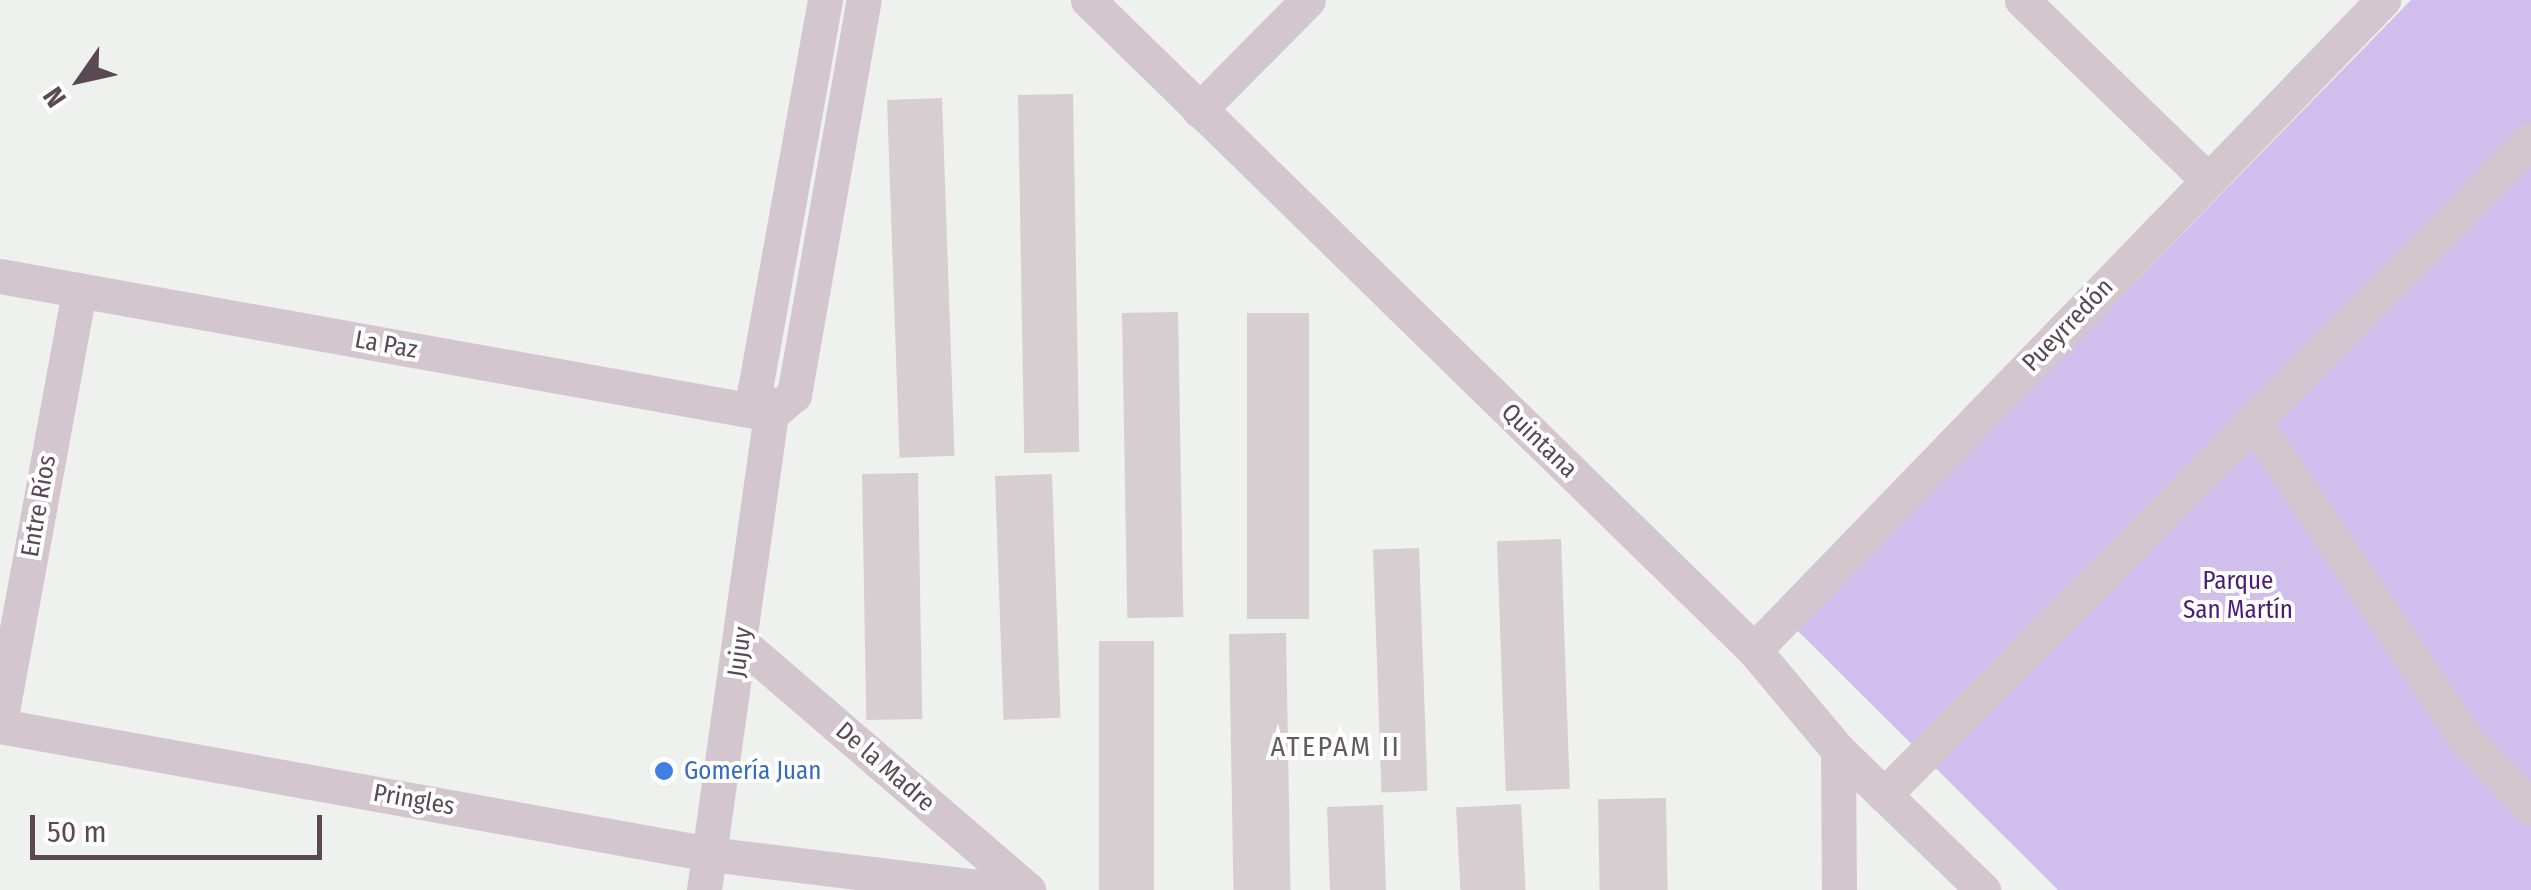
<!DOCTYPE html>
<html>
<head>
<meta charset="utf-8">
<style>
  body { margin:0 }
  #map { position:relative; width:2531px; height:890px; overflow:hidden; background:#eef1ee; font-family:"Fira Sans Condensed",sans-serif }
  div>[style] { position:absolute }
  .green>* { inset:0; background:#d0bfec }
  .building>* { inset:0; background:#d6ced0; transform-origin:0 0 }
  .minor>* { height:35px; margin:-17.5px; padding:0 17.5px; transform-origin:17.5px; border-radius:17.5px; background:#d4c6ce }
  .dots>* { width:28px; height:28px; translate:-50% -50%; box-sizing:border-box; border:5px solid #fff; border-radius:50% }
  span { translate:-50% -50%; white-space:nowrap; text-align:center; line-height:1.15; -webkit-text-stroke:8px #fff; paint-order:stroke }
  .street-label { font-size:25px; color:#5a4852 }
  .park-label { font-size:25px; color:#491d77 }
  .shop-label { font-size:25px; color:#366cbe }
  .left { translate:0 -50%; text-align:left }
  .neighbourhood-label { font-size:28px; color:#635b5f; letter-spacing:2.5px }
  .north { position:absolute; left:30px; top:30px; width:100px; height:100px; -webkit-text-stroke:8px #fff; paint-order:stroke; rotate:236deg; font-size:28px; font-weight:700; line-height:40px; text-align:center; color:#5a4852 }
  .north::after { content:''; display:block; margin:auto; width:35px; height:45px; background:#5a4852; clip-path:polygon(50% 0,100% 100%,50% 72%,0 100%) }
  .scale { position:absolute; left:30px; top:815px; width:292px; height:45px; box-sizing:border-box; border:5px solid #5a4852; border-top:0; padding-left:12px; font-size:30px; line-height:35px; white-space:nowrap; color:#5a4852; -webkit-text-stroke:8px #fff; paint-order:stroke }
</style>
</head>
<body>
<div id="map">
  <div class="green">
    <div style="clip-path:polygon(2411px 0,2531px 0,2531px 890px,2058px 890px,1796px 629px)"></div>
  </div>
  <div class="building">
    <div style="left:1073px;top:94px;width:358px;height:55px;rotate:89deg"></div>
    <div style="left:942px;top:98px;width:358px;height:55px;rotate:88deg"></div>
    <div style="left:1178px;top:312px;width:305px;height:56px;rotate:89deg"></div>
    <div style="left:1309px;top:313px;width:306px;height:62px;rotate:90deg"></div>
    <div style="left:918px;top:473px;width:246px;height:56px;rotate:89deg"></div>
    <div style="left:1052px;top:474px;width:244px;height:57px;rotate:88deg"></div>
    <div style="left:1561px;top:539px;width:250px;height:64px;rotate:88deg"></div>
    <div style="left:1419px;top:548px;width:243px;height:46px;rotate:88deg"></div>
    <div style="left:1286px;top:633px;width:257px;height:57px;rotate:89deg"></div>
    <div style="left:1099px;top:641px;width:55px;height:249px"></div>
    <div style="left:1666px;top:798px;width:92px;height:68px;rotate:89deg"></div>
    <div style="left:1521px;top:804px;width:86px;height:65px;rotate:87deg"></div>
    <div style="left:1383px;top:805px;width:85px;height:56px;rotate:88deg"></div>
  </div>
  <div class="minor">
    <div style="left:1088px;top:0;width:931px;rotate:44.3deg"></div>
    <div style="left:1754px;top:650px;width:131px;rotate:50deg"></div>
    <div style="left:1838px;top:750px;width:202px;rotate:44deg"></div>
    <div style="left:2022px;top:0;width:259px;rotate:44.1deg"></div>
    <div style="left:1199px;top:110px;width:155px;rotate:-45.3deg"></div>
    <div style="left:0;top:276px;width:783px;rotate:10.15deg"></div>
    <div style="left:771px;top:414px;width:30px;rotate:-40deg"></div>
    <div style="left:794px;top:395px;width:401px;rotate:-80deg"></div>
    <div style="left:771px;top:414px;width:30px;rotate:-123deg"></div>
    <div style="left:755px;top:389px;width:395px;rotate:-79.8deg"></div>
    <div style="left:2253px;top:420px;width:384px;rotate:56.3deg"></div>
    <div style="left:2466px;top:739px;width:94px;rotate:46.3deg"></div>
    <div style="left:741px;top:643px;width:379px;rotate:40.7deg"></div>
    <div style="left:1754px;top:650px;width:905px;rotate:-45.94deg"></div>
    <div style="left:0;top:722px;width:439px;rotate:-79.6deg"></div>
    <div style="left:0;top:726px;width:721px;rotate:10.22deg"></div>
    <div style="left:710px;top:854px;width:296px;rotate:7deg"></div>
    <div style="left:1838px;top:750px;width:140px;rotate:89.6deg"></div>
    <div style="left:1884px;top:795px;width:921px;rotate:-45.35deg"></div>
    <div style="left:704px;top:890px;width:481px;rotate:-82deg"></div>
  </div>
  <div class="dots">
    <div style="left:664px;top:771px;background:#3f7fe0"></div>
  </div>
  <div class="street-label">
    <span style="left:2068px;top:325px;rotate:-46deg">Pueyrredón</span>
    <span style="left:386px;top:345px;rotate:10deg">La Paz</span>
    <span style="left:1539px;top:441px;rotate:44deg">Quintana</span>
    <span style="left:39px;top:506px;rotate:-80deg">Entre Ríos</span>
    <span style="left:740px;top:652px;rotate:-82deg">Jujuy</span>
    <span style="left:885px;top:767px;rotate:41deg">De la Madre</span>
    <span style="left:414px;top:800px;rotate:10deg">Pringles</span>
  </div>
  <div class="park-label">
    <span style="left:2238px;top:596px">Parque<br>San Martín</span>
  </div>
  <div class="shop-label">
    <span class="left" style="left:684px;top:771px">Gomería Juan</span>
  </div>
  <div class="neighbourhood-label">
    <span style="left:1336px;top:747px">ATEPAM II</span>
  </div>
  <div class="north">N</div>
  <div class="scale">50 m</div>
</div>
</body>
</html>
